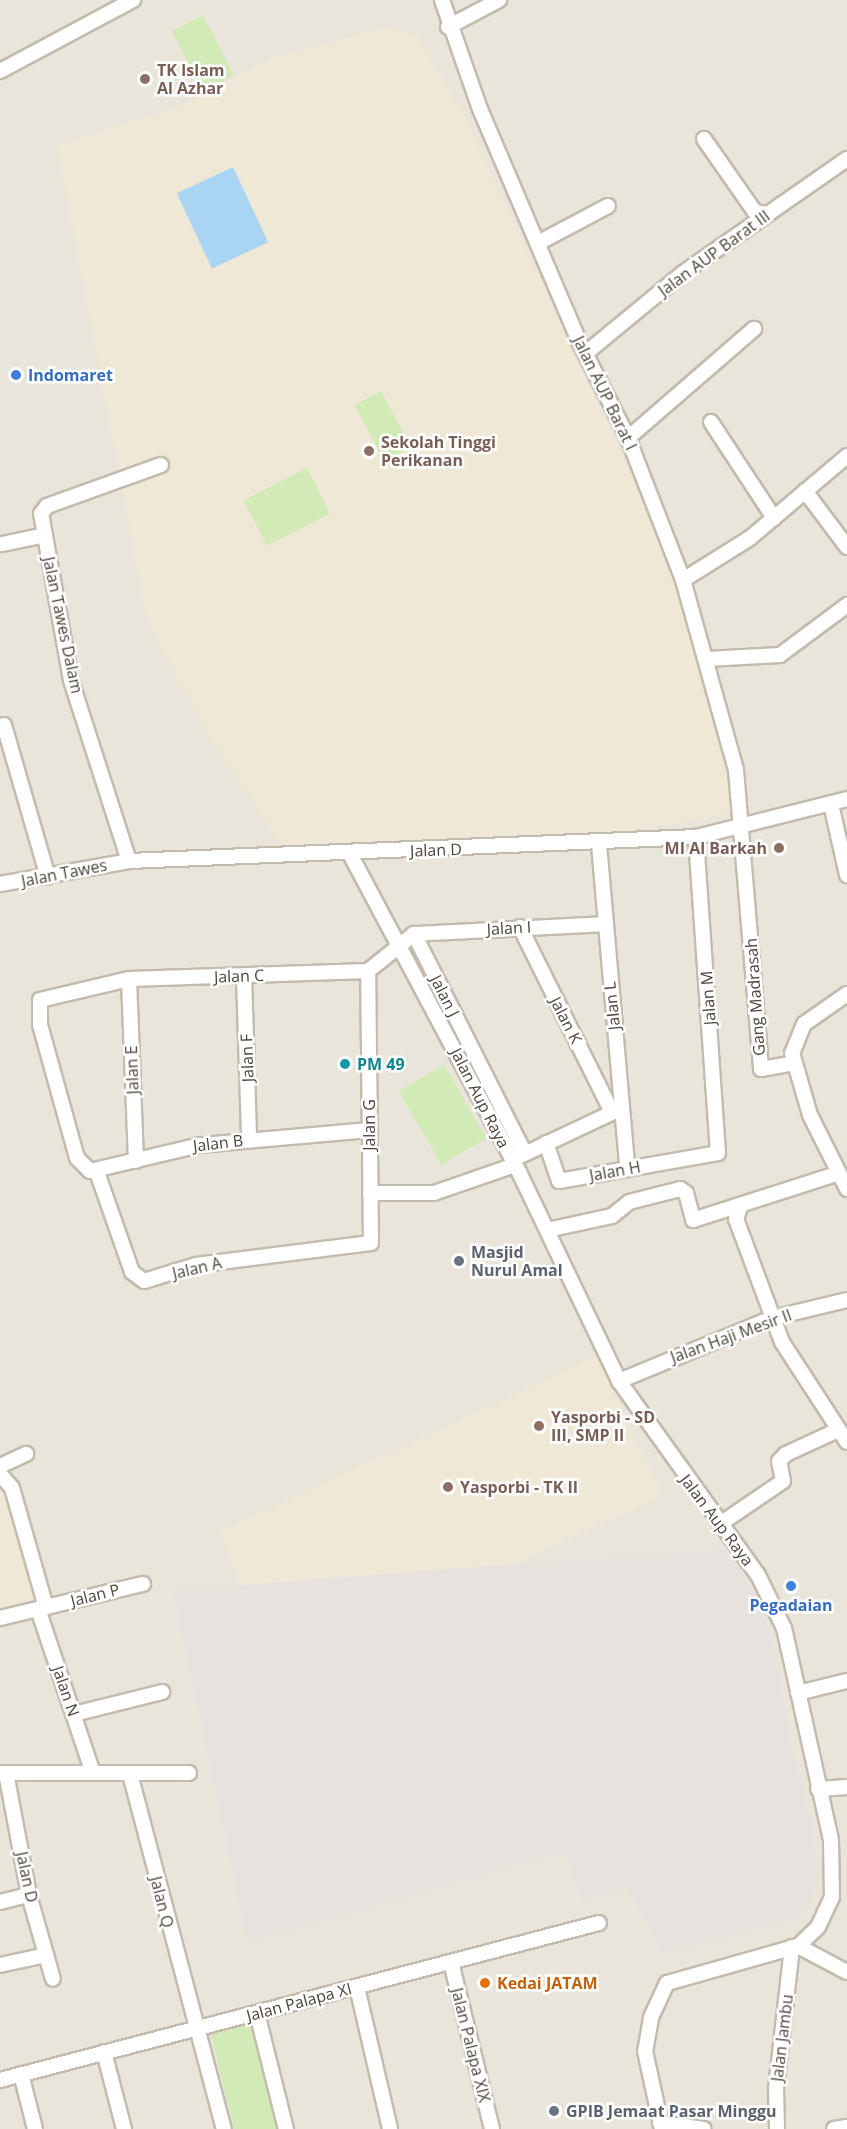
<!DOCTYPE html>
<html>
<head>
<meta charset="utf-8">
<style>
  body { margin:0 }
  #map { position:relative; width:847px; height:2129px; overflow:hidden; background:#f6f3ec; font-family:"Open Sans",sans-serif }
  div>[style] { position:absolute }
  .residential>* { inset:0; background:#eae5da; transform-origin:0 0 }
  .industrial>* { inset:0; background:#e6e2dd }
  .education>* { inset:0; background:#efe8d6 }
  .green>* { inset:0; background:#d2eab5; transform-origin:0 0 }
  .water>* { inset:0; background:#a9d4f2; transform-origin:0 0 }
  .roads { filter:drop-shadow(2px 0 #c2bbae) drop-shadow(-2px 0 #c2bbae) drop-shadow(0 2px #c2bbae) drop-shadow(0 -2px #c2bbae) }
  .street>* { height:14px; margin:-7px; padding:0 7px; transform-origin:7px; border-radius:7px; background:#fff }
  .dots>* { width:16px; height:16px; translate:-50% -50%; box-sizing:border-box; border:3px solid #fff; border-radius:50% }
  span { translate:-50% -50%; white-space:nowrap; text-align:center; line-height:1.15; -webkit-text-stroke:5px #fff; paint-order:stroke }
  .education-label { font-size:16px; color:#785e54; font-weight:700 }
  .left { translate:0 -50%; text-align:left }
  .right { translate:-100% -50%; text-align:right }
  .street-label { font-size:16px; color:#4b4439 }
  .shop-label { font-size:16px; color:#366cbe; font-weight:700 }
  .culture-label { font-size:16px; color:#0d838f; font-weight:700 }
  .worship-label { font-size:16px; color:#5b616d; font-weight:700 }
  .food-label { font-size:16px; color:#c56008; font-weight:700 }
</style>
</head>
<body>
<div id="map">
  <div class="residential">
    <div style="left:0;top:0;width:847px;height:2129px"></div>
  </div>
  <div class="industrial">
    <div style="clip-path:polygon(729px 1549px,770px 1619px,790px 1741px,813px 1829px,818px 1884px,807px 1906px,790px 1921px,663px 1954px,628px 1888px,581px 1900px,566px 1851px,248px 1943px,173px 1590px)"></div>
  </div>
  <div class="education">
    <div style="clip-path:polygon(387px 27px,418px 37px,465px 118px,660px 537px,715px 719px,734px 812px,603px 837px,285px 849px,201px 721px,147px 619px,57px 145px,181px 106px,273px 57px)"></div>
    <div style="clip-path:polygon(598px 1356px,662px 1496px,517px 1563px,241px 1585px,219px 1532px)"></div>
    <div style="clip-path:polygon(5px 1477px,38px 1603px,0 1612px,0 1478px)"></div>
  </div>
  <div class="green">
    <div style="left:203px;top:15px;width:68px;height:35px;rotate:63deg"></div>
    <div style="left:381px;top:391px;width:64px;height:30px;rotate:62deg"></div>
    <div style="left:307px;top:468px;width:51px;height:71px;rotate:63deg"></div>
    <div style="left:444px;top:1065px;width:85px;height:52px;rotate:60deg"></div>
    <div style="left:253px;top:2022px;width:110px;height:44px;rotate:76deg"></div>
  </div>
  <div class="water">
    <div style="left:233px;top:167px;width:83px;height:62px;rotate:65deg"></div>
  </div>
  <div class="roads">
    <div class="street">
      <div style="left:442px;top:0;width:115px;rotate:70.8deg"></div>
      <div style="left:480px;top:109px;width:250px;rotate:66.9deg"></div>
      <div style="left:578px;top:339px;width:111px;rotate:63.2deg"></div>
      <div style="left:628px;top:438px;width:152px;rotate:68.8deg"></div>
      <div style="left:683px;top:580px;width:197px;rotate:74.4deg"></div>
      <div style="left:736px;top:770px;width:300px;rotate:85.2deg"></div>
      <div style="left:761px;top:1069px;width:34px;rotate:-10deg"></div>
      <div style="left:448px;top:27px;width:58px;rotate:-27.9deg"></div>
      <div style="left:0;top:71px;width:151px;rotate:-28.1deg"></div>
      <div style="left:704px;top:139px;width:89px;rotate:55.1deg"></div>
      <div style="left:755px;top:212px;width:12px;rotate:9deg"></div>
      <div style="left:538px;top:243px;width:79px;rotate:-27.9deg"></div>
      <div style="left:586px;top:353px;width:126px;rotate:-39.5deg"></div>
      <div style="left:683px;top:273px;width:200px;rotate:-34.8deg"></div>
      <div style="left:711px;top:422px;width:115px;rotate:56.7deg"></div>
      <div style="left:628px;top:438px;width:167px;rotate:-40.9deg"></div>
      <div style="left:805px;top:491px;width:70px;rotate:53.1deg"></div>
      <div style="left:2px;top:544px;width:44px;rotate:-11.8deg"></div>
      <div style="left:683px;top:580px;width:79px;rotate:-32.1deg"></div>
      <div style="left:750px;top:538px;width:127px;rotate:-40.2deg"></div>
      <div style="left:707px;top:659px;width:73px;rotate:-3.1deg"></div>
      <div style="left:780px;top:655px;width:84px;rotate:-36.7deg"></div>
      <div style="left:4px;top:725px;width:158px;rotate:73.9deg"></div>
      <div style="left:831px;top:804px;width:73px;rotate:77.3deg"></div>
      <div style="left:599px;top:844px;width:324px;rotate:85deg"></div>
      <div style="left:350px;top:854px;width:360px;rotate:62deg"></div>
      <div style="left:519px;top:1172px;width:232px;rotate:64.4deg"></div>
      <div style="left:619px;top:1381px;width:239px;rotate:54.4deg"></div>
      <div style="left:758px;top:1575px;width:59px;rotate:63.9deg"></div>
      <div style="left:784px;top:1628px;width:217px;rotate:77.5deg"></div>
      <div style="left:831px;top:1840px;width:57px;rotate:89deg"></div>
      <div style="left:832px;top:1897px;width:33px;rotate:115deg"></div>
      <div style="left:818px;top:1927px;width:28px;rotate:136deg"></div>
      <div style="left:798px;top:1946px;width:136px;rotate:164.2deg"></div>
      <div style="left:667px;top:1983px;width:38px;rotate:115deg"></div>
      <div style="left:651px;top:2018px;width:34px;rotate:100deg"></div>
      <div style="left:645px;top:2051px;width:80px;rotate:77.7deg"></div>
      <div style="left:129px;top:861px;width:190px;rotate:-107.8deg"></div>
      <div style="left:71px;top:680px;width:169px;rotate:-100.2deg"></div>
      <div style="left:41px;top:514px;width:10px;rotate:-53deg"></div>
      <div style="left:47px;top:506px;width:121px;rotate:-19.8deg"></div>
      <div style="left:0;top:884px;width:131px;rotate:-10.1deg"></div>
      <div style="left:129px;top:861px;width:568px;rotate:-2.42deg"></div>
      <div style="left:696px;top:837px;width:156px;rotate:-14.1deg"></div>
      <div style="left:520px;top:927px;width:207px;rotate:63.6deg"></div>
      <div style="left:414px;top:934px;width:246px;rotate:63.2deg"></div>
      <div style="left:244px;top:976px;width:163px;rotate:88.2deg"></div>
      <div style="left:129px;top:979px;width:182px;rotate:87.8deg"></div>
      <div style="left:847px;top:994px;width:52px;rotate:145.1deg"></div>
      <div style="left:804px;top:1024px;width:31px;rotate:112deg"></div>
      <div style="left:792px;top:1053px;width:65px;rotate:73.8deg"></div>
      <div style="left:810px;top:1115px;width:83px;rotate:63.4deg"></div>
      <div style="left:369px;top:1130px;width:170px;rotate:174.9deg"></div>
      <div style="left:200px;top:1145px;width:113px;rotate:166.7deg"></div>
      <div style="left:90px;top:1171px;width:18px;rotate:-135deg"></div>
      <div style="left:77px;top:1158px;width:138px;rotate:-105.5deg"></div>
      <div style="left:40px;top:1025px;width:25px;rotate:-90deg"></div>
      <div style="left:40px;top:1000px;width:91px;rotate:-13.3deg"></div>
      <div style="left:129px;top:979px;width:239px;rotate:-1.9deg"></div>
      <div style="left:368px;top:971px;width:59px;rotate:-38.8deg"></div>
      <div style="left:414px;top:934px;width:191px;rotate:-3deg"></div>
      <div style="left:546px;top:1143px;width:40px;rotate:71.1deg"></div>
      <div style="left:559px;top:1181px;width:161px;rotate:-10deg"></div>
      <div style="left:718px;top:1153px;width:317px;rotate:-94deg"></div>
      <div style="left:518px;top:1157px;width:113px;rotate:-25.2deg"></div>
      <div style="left:97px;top:1172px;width:106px;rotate:70.7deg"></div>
      <div style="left:132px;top:1272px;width:15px;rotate:37deg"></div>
      <div style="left:144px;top:1281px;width:54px;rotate:-17.1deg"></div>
      <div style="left:196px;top:1265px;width:176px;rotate:-7.2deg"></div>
      <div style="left:371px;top:1243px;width:272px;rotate:-90.6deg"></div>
      <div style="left:370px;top:1193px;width:64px"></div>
      <div style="left:434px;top:1193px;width:86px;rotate:-19.1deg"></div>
      <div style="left:740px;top:1207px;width:13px;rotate:108deg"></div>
      <div style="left:736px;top:1219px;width:131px;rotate:69.5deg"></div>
      <div style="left:782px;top:1342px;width:119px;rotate:57deg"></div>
      <div style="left:547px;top:1230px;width:66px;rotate:-12.2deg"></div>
      <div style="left:612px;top:1216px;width:22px;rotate:-39deg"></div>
      <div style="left:629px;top:1202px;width:53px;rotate:-14.3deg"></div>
      <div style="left:680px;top:1189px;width:7px;rotate:34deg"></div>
      <div style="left:686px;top:1193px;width:28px;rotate:75deg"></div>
      <div style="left:693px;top:1220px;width:150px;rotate:-17.8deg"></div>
      <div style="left:619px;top:1381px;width:165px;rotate:-22.4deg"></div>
      <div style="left:772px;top:1318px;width:77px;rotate:-13.5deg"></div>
      <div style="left:0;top:1466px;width:29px;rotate:-25deg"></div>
      <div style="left:0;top:1474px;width:18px;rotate:49deg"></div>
      <div style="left:12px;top:1488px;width:124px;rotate:74.1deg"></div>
      <div style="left:720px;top:1524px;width:76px;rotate:-34.3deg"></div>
      <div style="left:783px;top:1481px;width:20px;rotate:-101deg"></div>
      <div style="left:779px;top:1461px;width:10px;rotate:-45deg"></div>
      <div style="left:786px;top:1454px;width:57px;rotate:-24.8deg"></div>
      <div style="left:38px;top:1609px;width:173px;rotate:71.5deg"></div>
      <div style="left:0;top:1618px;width:147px;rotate:-13.4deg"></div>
      <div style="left:798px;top:1693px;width:50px;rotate:-13.8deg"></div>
      <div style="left:74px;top:1714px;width:91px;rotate:-14deg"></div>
      <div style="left:0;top:1773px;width:189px"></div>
      <div style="left:6px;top:1773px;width:124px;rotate:79.3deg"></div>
      <div style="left:29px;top:1895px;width:87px;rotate:74.1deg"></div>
      <div style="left:130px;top:1774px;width:367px;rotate:75.2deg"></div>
      <div style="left:818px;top:1789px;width:29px;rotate:-4deg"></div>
      <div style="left:0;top:1902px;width:30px;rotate:-14deg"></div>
      <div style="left:798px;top:1946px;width:55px;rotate:28deg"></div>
      <div style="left:451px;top:1962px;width:172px;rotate:76.2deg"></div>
      <div style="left:0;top:1965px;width:47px;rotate:-12.3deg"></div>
      <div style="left:357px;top:1987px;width:146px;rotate:76.9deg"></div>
      <div style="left:257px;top:2013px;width:120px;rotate:76deg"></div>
      <div style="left:104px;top:2052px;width:80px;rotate:75.4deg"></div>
      <div style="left:21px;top:2074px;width:57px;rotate:75.7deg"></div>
      <div style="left:0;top:2080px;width:619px;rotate:-14.69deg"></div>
      <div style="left:660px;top:2123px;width:44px;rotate:7.8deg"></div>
      <div style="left:777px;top:2129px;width:41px;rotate:-91.4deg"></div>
      <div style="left:776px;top:2088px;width:142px;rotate:-83.5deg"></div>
      <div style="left:834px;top:2129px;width:13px;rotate:-9deg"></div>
    </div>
  </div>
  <div class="dots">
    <div style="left:145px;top:79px;background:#8d6e63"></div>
    <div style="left:16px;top:375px;background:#3f7fe0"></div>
    <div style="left:369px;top:451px;background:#8d6e63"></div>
    <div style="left:779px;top:848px;background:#8d6e63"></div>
    <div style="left:345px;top:1064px;background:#0f9aa8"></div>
    <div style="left:459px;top:1261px;background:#6b7280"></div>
    <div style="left:539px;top:1426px;background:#8d6e63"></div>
    <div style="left:448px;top:1487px;background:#8d6e63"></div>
    <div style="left:791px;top:1586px;background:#3f7fe0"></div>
    <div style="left:485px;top:1983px;background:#e8710a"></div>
    <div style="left:554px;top:2111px;background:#6b7280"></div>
  </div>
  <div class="education-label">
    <span class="left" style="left:157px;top:79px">TK Islam<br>Al Azhar</span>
    <span class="left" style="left:381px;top:451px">Sekolah Tinggi<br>Perikanan</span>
    <span class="right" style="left:767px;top:848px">MI Al Barkah</span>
    <span class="left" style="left:551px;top:1426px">Yasporbi - SD<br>III, SMP II</span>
    <span class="left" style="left:460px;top:1487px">Yasporbi - TK II</span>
  </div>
  <div class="street-label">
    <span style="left:714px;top:253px;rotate:-36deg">Jalan AUP Barat III</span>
    <span style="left:605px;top:393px;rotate:64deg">Jalan AUP Barat I</span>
    <span style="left:63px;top:625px;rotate:78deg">Jalan Tawes Dalam</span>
    <span style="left:436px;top:850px;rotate:-2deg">Jalan D</span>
    <span style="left:64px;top:873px;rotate:-11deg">Jalan Tawes</span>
    <span style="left:509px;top:928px;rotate:-3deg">Jalan I</span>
    <span style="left:239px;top:976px;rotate:-2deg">Jalan C</span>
    <span style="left:445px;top:996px;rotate:63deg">Jalan J</span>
    <span style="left:755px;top:997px;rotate:-94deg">Gang Madrasah</span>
    <span style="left:708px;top:998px;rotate:-94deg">Jalan M</span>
    <span style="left:612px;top:1006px;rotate:-96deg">Jalan L</span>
    <span style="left:566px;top:1020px;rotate:63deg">Jalan K</span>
    <span style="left:247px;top:1058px;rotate:-92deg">Jalan F</span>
    <span style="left:132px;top:1070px;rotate:-92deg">Jalan E</span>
    <span style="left:480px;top:1098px;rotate:63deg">Jalan Aup Raya</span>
    <span style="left:369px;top:1125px;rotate:-90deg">Jalan G</span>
    <span style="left:218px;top:1143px;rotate:-7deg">Jalan B</span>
    <span style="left:615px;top:1171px;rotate:-10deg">Jalan H</span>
    <span style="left:197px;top:1268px;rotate:-13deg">Jalan A</span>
    <span style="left:731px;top:1336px;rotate:-20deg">Jalan Haji Mesir II</span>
    <span style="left:717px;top:1520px;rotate:53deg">Jalan Aup Raya</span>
    <span style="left:95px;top:1595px;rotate:-14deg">Jalan P</span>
    <span style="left:66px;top:1691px;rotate:71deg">Jalan N</span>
    <span style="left:27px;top:1877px;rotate:78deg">Jalan D</span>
    <span style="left:162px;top:1902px;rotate:76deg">Jalan Q</span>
    <span style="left:299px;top:2002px;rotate:-15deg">Jalan Palapa XI</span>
    <span style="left:782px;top:2038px;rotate:-83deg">Jalan Jambu</span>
    <span style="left:471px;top:2045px;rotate:76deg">Jalan Palapa XIX</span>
  </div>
  <div class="shop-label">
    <span class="left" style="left:28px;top:375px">Indomaret</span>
    <span style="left:791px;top:1605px">Pegadaian</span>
  </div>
  <div class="culture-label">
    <span class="left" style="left:357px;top:1064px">PM 49</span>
  </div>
  <div class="worship-label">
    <span class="left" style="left:471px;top:1261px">Masjid<br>Nurul Amal</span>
    <span class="left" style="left:566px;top:2111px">GPIB Jemaat Pasar Minggu</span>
  </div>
  <div class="food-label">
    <span class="left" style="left:497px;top:1983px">Kedai JATAM</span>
  </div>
</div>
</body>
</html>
